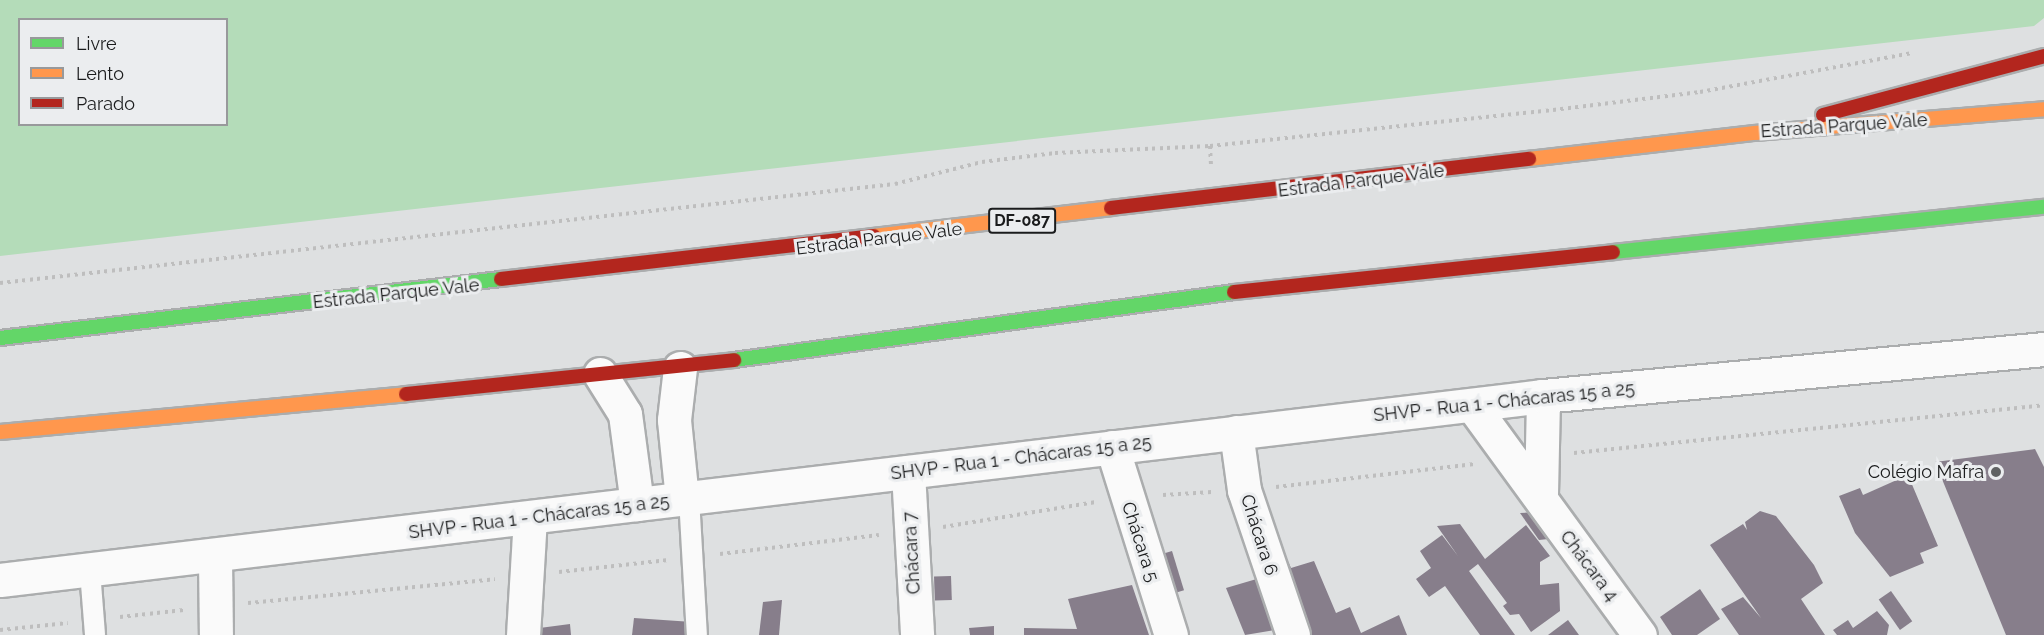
<!DOCTYPE html>
<html>
<head>
<meta charset="utf-8">
<style>
  body { margin:0 }
  #map { position:relative; width:2044px; height:635px; overflow:hidden; background:#dee0e1; font-family:Raleway,sans-serif }
  div>[style] { position:absolute }
  .green>* { inset:0; background:#b4dcb9 }
  .building>* { inset:0; background:#877e8b; transform-origin:0 0 }
  .path>* { height:4px; margin-top:-2px; transform-origin:0; background:repeating-linear-gradient(90deg,#bebebe 0 3px,transparent 0 7.5px) }
  .roads { filter:drop-shadow(2px 0 #abadae) drop-shadow(-2px 0 #abadae) drop-shadow(0 2px #abadae) drop-shadow(0 -2px #abadae) }
  .lane>* { height:20px; margin:-10px; padding:0 10px; transform-origin:10px; border-radius:10px; background:#fafafa }
  .street>* { height:33px; margin:-16.5px; padding:0 16.5px; transform-origin:16.5px; border-radius:16.5px; background:#fafafa }
  .fast>* { height:14px; margin:-7px; padding:0 7px; transform-origin:7px; border-radius:7px; background:#63d668 }
  .slow>* { height:14px; margin:-7px; padding:0 7px; transform-origin:7px; border-radius:7px; background:#ff974d }
  .jam>* { height:14px; margin:-7px; padding:0 7px; transform-origin:7px; border-radius:7px; background:#b3261e }
  .dots>* { width:16px; height:16px; translate:-50% -50%; box-sizing:border-box; border:3px solid #ebedef; border-radius:50% }
  span { translate:-50% -50%; white-space:nowrap; text-align:center; line-height:1.15; -webkit-text-stroke:6px #ebedef; paint-order:stroke }
  .shield-label span { padding:2px 4px; background:#ebedef; border:2px solid; border-radius:4px; -webkit-text-stroke-width:0 }
  .shield-label { font-size:16px; color:#1b1c1d; font-weight:700 }
  .street-label { font-size:18px; color:#1b1c1d }
  .poi-label { font-size:18px; color:#1b1c1d }
  .right { translate:-100% -50%; text-align:right }
  .legend { position:absolute; left:18px; top:18px; width:210px; height:108px; box-sizing:border-box; background:#ebedef; border:2px solid #98999b; margin:0; padding:8px 10px; list-style:none; font-size:18px; color:#1b1c1d }
  .legend li { display:flex; align-items:center; gap:12px; height:30px }
  .legend b { width:30px; border:2px solid #98999b }
</style>
</head>
<body>
<div id="map">
  <div class="green">
    <div style="clip-path:polygon(evenodd,0 0,2044px 0,2044px 18px,2034px 26px,0 256px,0 0,20px 20px,226px 20px,226px 124px,20px 124px,20px 20px)"></div>
  </div>
  <div class="building">
    <div style="clip-path:polygon(2035px 449px,2044px 467px,2044px 635px,2006px 635px,1935px 462px)"></div>
    <div style="clip-path:polygon(1908px 475px,1938px 546px,1920px 553px,1924px 563px,1890px 577px,1855px 533px,1839px 496px,1860px 488px,1863px 495px)"></div>
    <div style="clip-path:polygon(1560px 511px,1557px 538px,1539px 540px,1520px 513px)"></div>
    <div style="clip-path:polygon(1760px 511px,1776px 516px,1814px 565px,1823px 583px,1801px 599px,1825px 635px,1739px 635px,1721px 609px,1743px 597px,1761px 618px,1710px 545px,1743px 524px,1747px 530px,1745px 522px)"></div>
    <div style="clip-path:polygon(1460px 524px,1485px 559px,1526px 525px,1550px 556px,1540px 562px,1540px 585px,1559px 583px,1560px 611px,1531px 632px,1519px 614px,1510px 615px,1503px 606px,1507px 603px,1478px 564px,1469px 571px,1515px 635px,1480px 635px,1445px 586px,1429px 597px,1416px 579px,1431px 568px,1420px 551px,1442px 535px,1458px 556px,1437px 526px)"></div>
    <div style="left:1172px;top:551px;width:41px;height:14px;rotate:73deg"></div>
    <div style="clip-path:polygon(1287px 559px,1291px 568px,1314px 561px,1336px 613px,1350px 607px,1361px 633px,1399px 615px,1407px 635px,1308px 635px,1278px 563px)"></div>
    <div style="left:951px;top:576px;width:24px;height:17px;rotate:88deg"></div>
    <div style="clip-path:polygon(1260px 578px,1281px 629px,1245px 635px,1226px 588px)"></div>
    <div style="clip-path:polygon(1132px 585px,1149px 635px,1024px 635px,1024px 628px,1077px 629px,1068px 599px)"></div>
    <div style="clip-path:polygon(1700px 589px,1720px 619px,1697px 635px,1672px 635px,1660px 617px)"></div>
    <div style="left:1891px;top:591px;width:37px;height:15px;rotate:55deg"></div>
    <div style="clip-path:polygon(782px 600px,779px 635px,759px 635px,763px 602px)"></div>
    <div style="clip-path:polygon(1877px 611px,1889px 625px,1887px 635px,1837px 635px,1833px 630px,1848px 620px,1853px 628px)"></div>
    <div style="clip-path:polygon(634px 618px,707px 623px,706px 635px,632px 635px)"></div>
    <div style="clip-path:polygon(1568px 620px,1579px 635px,1548px 635px)"></div>
    <div style="clip-path:polygon(570px 624px,571px 635px,509px 635px,532px 629px)"></div>
    <div style="clip-path:polygon(994px 626px,994px 635px,970px 635px,969px 628px)"></div>
  </div>
  <div class="path">
    <div style="left:1210px;top:146px;width:19px;rotate:87deg"></div>
    <div style="left:0;top:283px;width:900px;rotate:-6.31deg"></div>
    <div style="left:895px;top:184px;width:90px;rotate:-14.2deg"></div>
    <div style="left:982px;top:162px;width:74px;rotate:-7deg"></div>
    <div style="left:1055px;top:153px;width:155px;rotate:-2.6deg"></div>
    <div style="left:1210px;top:146px;width:345px;rotate:-6deg"></div>
    <div style="left:1553px;top:110px;width:148px;rotate:-7deg"></div>
    <div style="left:1700px;top:92px;width:217px;rotate:-10.4deg"></div>
    <div style="left:1574px;top:453px;width:472px;rotate:-5.8deg"></div>
    <div style="left:1276px;top:487px;width:200px;rotate:-6.6deg"></div>
    <div style="left:1163px;top:495px;width:49px;rotate:-3.5deg"></div>
    <div style="left:943px;top:527px;width:155px;rotate:-9.3deg"></div>
    <div style="left:720px;top:554px;width:160px;rotate:-6.8deg"></div>
    <div style="left:559px;top:572px;width:110px;rotate:-6.3deg"></div>
    <div style="left:248px;top:603px;width:248px;rotate:-5.5deg"></div>
    <div style="left:120px;top:617px;width:64px;rotate:-6.2deg"></div>
    <div style="left:0;top:630px;width:68px;rotate:-5.9deg"></div>
  </div>
  <div class="roads">
    <div class="lane">
      <div style="left:689px;top:498px;width:137px;rotate:86.7deg"></div>
      <div style="left:90px;top:571px;width:64px;rotate:85.5deg"></div>
    </div>
    <div class="street">
      <div style="left:680px;top:368px;width:52px;rotate:96.6deg"></div>
      <div style="left:674px;top:420px;width:79px;rotate:84.2deg"></div>
      <div style="left:600px;top:374px;width:47px;rotate:58deg"></div>
      <div style="left:625px;top:414px;width:91px;rotate:82.4deg"></div>
      <div style="left:1472px;top:405px;width:285px;rotate:53.9deg"></div>
      <div style="left:1236px;top:432px;width:59px;rotate:82.1deg"></div>
      <div style="left:1244px;top:490px;width:153px;rotate:71.3deg"></div>
      <div style="left:1112px;top:447px;width:197px;rotate:72.6deg"></div>
      <div style="left:908px;top:472px;width:163px;rotate:86.8deg"></div>
      <div style="left:1541px;top:494px;width:98px;rotate:-88.8deg"></div>
      <div style="left:215px;top:558px;width:77px;rotate:89.3deg"></div>
      <div style="left:0;top:580px;width:1554px;rotate:-6.8deg"></div>
      <div style="left:1543px;top:396px;width:503px;rotate:-5.36deg"></div>
      <div style="left:523px;top:635px;width:117px;rotate:-86.6deg"></div>
    </div>
    <div class="fast">
      <div style="left:1613px;top:252px;width:433px;rotate:-6deg"></div>
      <div style="left:0;top:338px;width:504px;rotate:-6.72deg"></div>
      <div style="left:734px;top:360px;width:505px;rotate:-7.74deg"></div>
    </div>
    <div class="slow">
      <div style="left:1529px;top:159px;width:227px;rotate:-6.6deg"></div>
      <div style="left:1755px;top:133px;width:290px;rotate:-4.7deg"></div>
      <div style="left:874px;top:236px;width:239px;rotate:-6.7deg"></div>
      <div style="left:0;top:432px;width:408px;rotate:-5.3deg"></div>
    </div>
    <div class="jam">
      <div style="left:1823px;top:115px;width:229px;rotate:-14.9deg"></div>
      <div style="left:1111px;top:208px;width:421px;rotate:-6.7deg"></div>
      <div style="left:501px;top:279px;width:375px;rotate:-6.6deg"></div>
      <div style="left:1234px;top:292px;width:381px;rotate:-6deg"></div>
      <div style="left:406px;top:394px;width:330px;rotate:-5.9deg"></div>
    </div>
  </div>
  <div class="dots">
    <div style="left:1996px;top:472px;background:#5f6162"></div>
  </div>
  <div class="shield-label">
    <span style="left:1022px;top:221px">DF-087</span>
  </div>
  <div class="street-label">
    <span style="left:1844px;top:126px;rotate:-4deg">Estrada Parque Vale</span>
    <span style="left:1361px;top:181px;rotate:-7deg">Estrada Parque Vale</span>
    <span style="left:879px;top:239px;rotate:-7deg">Estrada Parque Vale</span>
    <span style="left:396px;top:294px;rotate:-6deg">Estrada Parque Vale</span>
    <span style="left:1504px;top:402px;rotate:-6deg">SHVP - Rua 1 - Chácaras 15 a 25</span>
    <span style="left:1021px;top:458px;rotate:-7deg">SHVP - Rua 1 - Chácaras 15 a 25</span>
    <span style="left:539px;top:517px;rotate:-7deg">SHVP - Rua 1 - Chácaras 15 a 25</span>
    <span style="left:1259px;top:535px;rotate:72deg">Chácara 6</span>
    <span style="left:1140px;top:542px;rotate:72deg">Chácara 5</span>
    <span style="left:912px;top:553px;rotate:-93deg">Chácara 7</span>
    <span style="left:1589px;top:566px;rotate:53deg">Chácara 4</span>
  </div>
  <div class="poi-label">
    <span class="right" style="left:1984px;top:472px">Colégio Mafra</span>
  </div>
  <ul class="legend">
  <li><b style="height:8px;background:#63d668"></b>Livre</li>
  <li><b style="height:8px;background:#ff974d"></b>Lento</li>
  <li><b style="height:8px;background:#b3261e"></b>Parado</li>
  </ul>
</div>
</body>
</html>
